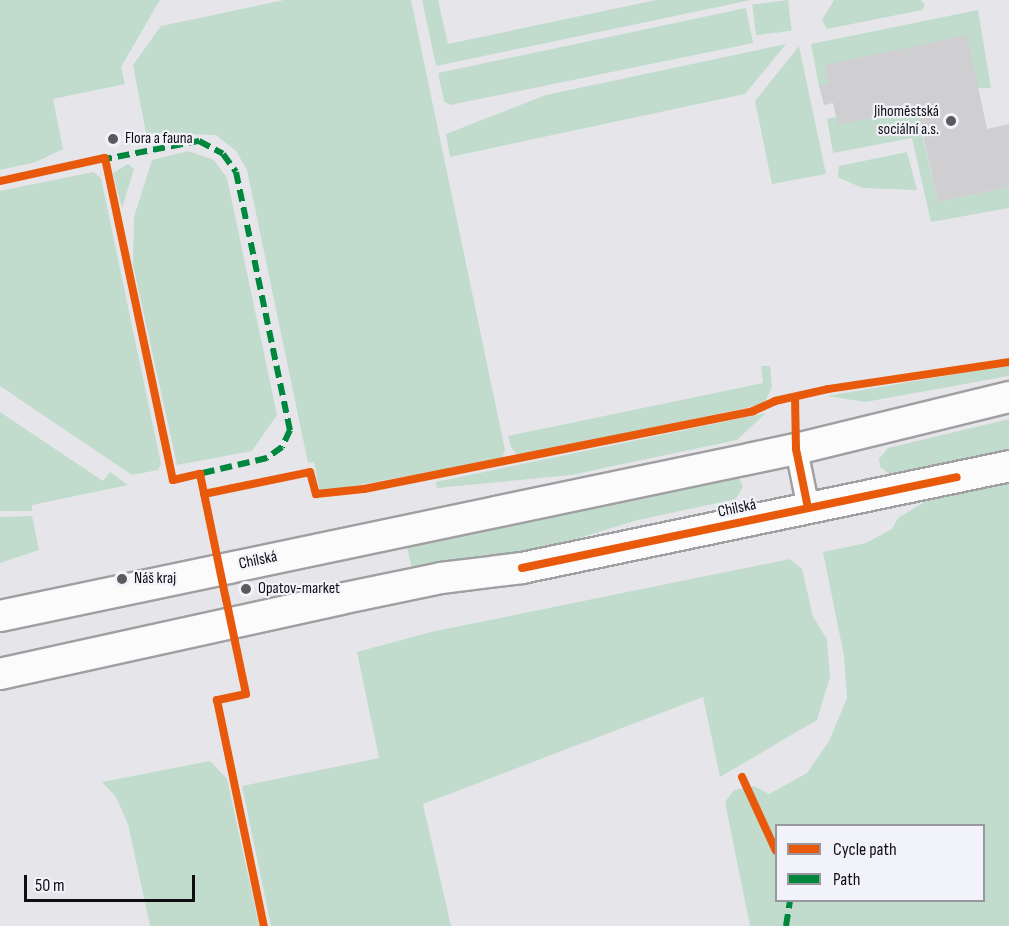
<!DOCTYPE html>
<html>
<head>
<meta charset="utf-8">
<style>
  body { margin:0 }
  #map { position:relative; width:1009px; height:926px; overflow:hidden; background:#e6e6ea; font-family:"Sofia Sans Condensed",sans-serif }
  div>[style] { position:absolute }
  .green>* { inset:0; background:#c1dccd; transform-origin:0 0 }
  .building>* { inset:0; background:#cfced0 }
  .roads { filter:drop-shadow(2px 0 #a0a0a3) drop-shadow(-2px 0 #a0a0a3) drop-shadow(0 2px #a0a0a3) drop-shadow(0 -2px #a0a0a3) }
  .street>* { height:21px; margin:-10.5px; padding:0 10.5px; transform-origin:10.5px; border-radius:10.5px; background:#fbfbfc }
  .secondary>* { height:30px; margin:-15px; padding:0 15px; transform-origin:15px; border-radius:15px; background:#fbfbfc }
  .quiet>* { height:6px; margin-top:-3px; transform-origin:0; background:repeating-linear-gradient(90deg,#00873e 0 12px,transparent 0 18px) }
  .cycleway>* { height:8px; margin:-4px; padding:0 4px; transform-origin:4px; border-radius:4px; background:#e8590c }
  .dots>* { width:16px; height:16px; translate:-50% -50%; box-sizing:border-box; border:3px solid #f2f2fa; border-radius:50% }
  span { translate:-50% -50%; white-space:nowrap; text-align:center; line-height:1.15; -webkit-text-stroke:4.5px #f2f2fa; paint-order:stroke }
  .poi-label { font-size:16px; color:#0f0f12 }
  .right { translate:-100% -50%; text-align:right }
  .left { translate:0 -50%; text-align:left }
  .street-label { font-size:16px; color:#0f0f12 }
  .legend { position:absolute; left:775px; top:824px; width:210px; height:78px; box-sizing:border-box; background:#f2f2fa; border:2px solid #97979d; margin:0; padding:8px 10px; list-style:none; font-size:18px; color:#0f0f12 }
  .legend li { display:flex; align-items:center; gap:12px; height:30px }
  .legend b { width:30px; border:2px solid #97979d }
  .scale { position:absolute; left:24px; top:875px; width:171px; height:27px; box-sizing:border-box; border:3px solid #0f0f12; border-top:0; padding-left:8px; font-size:18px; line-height:21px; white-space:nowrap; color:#0f0f12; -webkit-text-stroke:4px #f2f2fa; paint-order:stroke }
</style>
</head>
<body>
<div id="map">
  <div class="green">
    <div style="clip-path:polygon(0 0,160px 0,121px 67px,125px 84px,53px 99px,63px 149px,36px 162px,0 170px)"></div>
    <div style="clip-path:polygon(284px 0,411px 0,505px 450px,502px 459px,320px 492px,314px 462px,308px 463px,247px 170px,236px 151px,216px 135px,146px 133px,133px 65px,161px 26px)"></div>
    <div style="clip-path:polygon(422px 0,438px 0,448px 44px,656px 0,751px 0,436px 66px)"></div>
    <div style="left:788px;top:0;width:31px;height:36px;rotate:83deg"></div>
    <div style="clip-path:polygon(834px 0,921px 0,925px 5px,922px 10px,827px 29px,822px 20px)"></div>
    <div style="clip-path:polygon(746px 8px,753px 43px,450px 105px,444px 101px,438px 73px)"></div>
    <div style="clip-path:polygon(978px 10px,991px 88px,819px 86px,811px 44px)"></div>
    <div style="clip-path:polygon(786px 44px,745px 94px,450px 157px,446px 134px,546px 95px)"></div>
    <div style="clip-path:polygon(799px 46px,826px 174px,772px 184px,755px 101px)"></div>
    <div style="clip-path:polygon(921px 104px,925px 125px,920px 126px,938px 202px,1009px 187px,1009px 208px,931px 222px,912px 138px,833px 153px,827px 119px,836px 117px,839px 125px)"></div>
    <div style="clip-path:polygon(188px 151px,214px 160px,227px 178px,277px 415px,252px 451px,177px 465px,133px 265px,134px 217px,152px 160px)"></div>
    <div style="clip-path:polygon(907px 152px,917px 190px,862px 188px,838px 177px,839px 166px)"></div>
    <div style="clip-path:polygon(128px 164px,134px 169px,122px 208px,113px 173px)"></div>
    <div style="clip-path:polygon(93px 172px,101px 178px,161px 464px,158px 470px,132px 475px,0 386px,0 191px)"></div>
    <div style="clip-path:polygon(1009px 365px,1009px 376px,865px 402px,827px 396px)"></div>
    <div style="clip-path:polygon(761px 366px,770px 366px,772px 387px,764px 404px,518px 456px,511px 447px,508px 436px,763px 383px)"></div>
    <div style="clip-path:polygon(0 412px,103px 481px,110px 472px,128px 485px,32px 505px,32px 511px,0 511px)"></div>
    <div style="clip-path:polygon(766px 413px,737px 440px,571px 475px,437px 488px,436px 482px)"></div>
    <div style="clip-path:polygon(1009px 419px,1009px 452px,892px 476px,880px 467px,879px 459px,888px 448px)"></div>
    <div style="clip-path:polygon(737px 474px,743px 486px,736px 499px,638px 520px,526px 554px,414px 577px,406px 543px)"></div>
    <div style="clip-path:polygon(evenodd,1009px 481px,1009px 926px,750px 926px,725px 802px,734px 790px,754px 786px,769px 794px,807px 773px,829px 741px,847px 698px,844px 656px,823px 552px,866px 543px,892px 529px,898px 518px,931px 498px,1009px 481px,776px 826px,984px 826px,984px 900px,776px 900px,776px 826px)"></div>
    <div style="clip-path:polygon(32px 516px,39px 550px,0 563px,0 517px)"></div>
    <div style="clip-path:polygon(790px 559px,802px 569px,813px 617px,827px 639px,830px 677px,817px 720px,720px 777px,703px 697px,423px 804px,451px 926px,271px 926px,242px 786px,379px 758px,357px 652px,431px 632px)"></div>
    <div style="clip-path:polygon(210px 761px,227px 779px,259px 926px,150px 926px,128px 824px,116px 797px,102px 782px)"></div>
  </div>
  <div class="building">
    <div style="clip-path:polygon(967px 35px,987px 129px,1009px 124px,1009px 187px,938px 202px,917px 109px,838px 125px,833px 103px,824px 105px,819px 86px,829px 84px,825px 65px)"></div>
  </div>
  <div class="roads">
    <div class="street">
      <div style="left:796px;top:449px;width:60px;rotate:78.5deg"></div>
    </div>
    <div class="secondary">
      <div style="left:0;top:616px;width:813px;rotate:-11.85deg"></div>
      <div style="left:796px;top:449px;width:219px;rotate:-13.7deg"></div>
      <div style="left:0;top:674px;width:348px;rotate:-12.4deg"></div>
      <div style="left:340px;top:599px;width:103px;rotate:-11.7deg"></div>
      <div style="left:441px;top:578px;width:82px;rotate:-7deg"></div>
      <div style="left:522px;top:568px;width:498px;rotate:-11.8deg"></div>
    </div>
  </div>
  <div class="quiet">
    <div style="left:100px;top:160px;width:101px;rotate:-10.9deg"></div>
    <div style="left:199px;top:141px;width:27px;rotate:28deg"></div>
    <div style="left:223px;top:154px;width:22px;rotate:54deg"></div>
    <div style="left:236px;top:172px;width:264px;rotate:78.2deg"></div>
    <div style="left:290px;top:430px;width:19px;rotate:115deg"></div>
    <div style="left:282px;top:447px;width:19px;rotate:144deg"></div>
    <div style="left:267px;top:458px;width:75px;rotate:166.9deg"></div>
    <div style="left:786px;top:926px;width:26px;rotate:-81deg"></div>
  </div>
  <div class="cycleway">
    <div style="left:0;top:181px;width:107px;rotate:-12.4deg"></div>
    <div style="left:105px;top:158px;width:329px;rotate:78.1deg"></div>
    <div style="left:173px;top:480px;width:28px;rotate:-13deg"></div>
    <div style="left:200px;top:474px;width:128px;rotate:78.3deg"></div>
    <div style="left:226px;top:599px;width:97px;rotate:78.1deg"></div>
    <div style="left:246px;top:694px;width:30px;rotate:168deg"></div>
    <div style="left:217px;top:700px;width:231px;rotate:78.3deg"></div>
    <div style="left:795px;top:397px;width:52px;rotate:88.9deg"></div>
    <div style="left:796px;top:449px;width:60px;rotate:78.5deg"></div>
    <div style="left:204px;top:494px;width:108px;rotate:-11.7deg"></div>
    <div style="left:310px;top:472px;width:23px;rotate:75deg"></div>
    <div style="left:316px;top:494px;width:48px;rotate:-5.9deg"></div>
    <div style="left:364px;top:489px;width:397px;rotate:-11.3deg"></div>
    <div style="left:753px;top:411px;width:24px;rotate:-24deg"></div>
    <div style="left:775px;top:401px;width:54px;rotate:-12.8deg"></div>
    <div style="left:828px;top:389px;width:183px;rotate:-8.5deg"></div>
    <div style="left:522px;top:568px;width:444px;rotate:-11.8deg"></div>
    <div style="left:742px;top:777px;width:81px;rotate:65.3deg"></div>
  </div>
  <div class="dots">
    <div style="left:951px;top:121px;background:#5a5a5e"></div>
    <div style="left:113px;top:139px;background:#5a5a5e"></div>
    <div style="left:122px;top:579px;background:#5a5a5e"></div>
    <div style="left:246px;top:589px;background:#5a5a5e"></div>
  </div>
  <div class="poi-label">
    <span class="right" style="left:939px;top:121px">Jihoměstská<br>sociální a.s.</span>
    <span class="left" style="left:125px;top:139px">Flora a fauna</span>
    <span class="left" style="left:134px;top:579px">Náš kraj</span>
    <span class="left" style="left:258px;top:589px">Opatov-market</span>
  </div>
  <div class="street-label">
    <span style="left:737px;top:509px;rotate:-12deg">Chilská</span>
    <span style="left:258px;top:561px;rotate:-12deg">Chilská</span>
  </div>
  <ul class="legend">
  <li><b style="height:8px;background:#e8590c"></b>Cycle path</li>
  <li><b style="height:8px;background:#00873e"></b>Path</li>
  </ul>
  <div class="scale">50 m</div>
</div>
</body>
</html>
